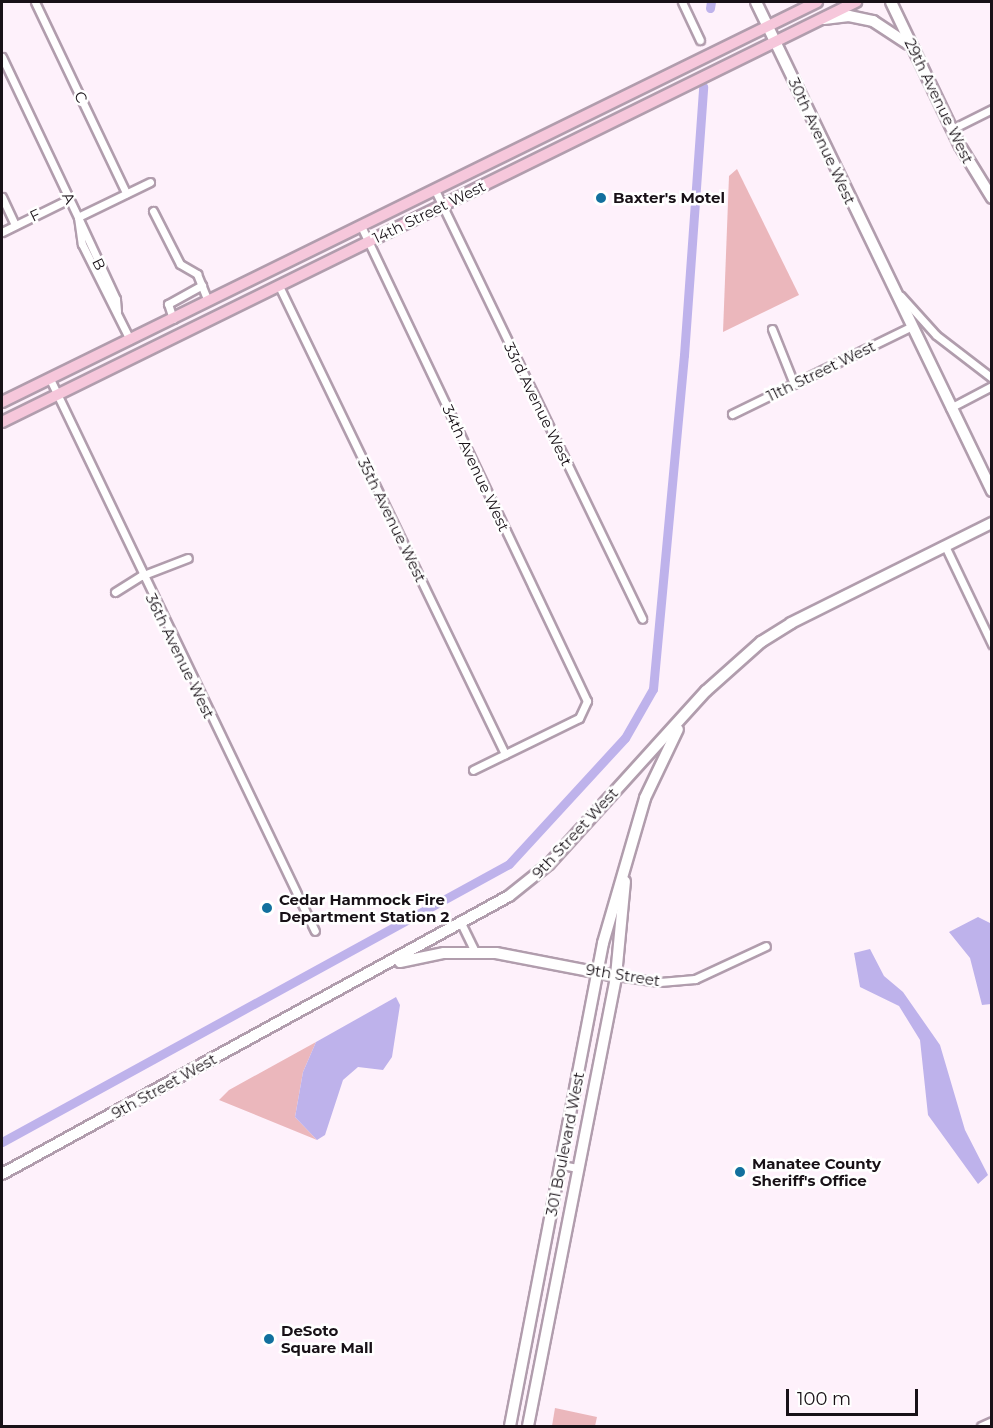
<!DOCTYPE html>
<html>
<head>
<meta charset="utf-8">
<style>
  body { margin:0 }
  #map { position:relative; width:993px; height:1428px; overflow:hidden; background:#fef1fb; font-family:Montserrat,sans-serif }
  div>[style] { position:absolute }
  .green>* { inset:0; background:#ebb7bc }
  .water>* { inset:0; background:#beb2eb }
  .canal>* { height:9px; margin:-4.5px; padding:0 4.5px; transform-origin:4.5px; border-radius:4.5px; background:#beb2eb }
  .roads { filter:drop-shadow(2px 0 #b19dad) drop-shadow(-2px 0 #b19dad) drop-shadow(0 2px #b19dad) drop-shadow(0 -2px #b19dad) }
  .street>* { height:7px; margin:-3.5px; padding:0 3.5px; transform-origin:3.5px; border-radius:3.5px; background:#fff }
  .secondary>* { height:10px; margin:-5px; padding:0 5px; transform-origin:5px; border-radius:5px; background:#fff }
  .primary>* { height:10px; margin:-5px; padding:0 5px; transform-origin:5px; border-radius:5px; background:#f6c7db }
  .dots>* { width:16px; height:16px; translate:-50% -50%; box-sizing:border-box; border:3px solid #fff; border-radius:50% }
  span { translate:-50% -50%; white-space:nowrap; text-align:center; line-height:1.15; -webkit-text-stroke:5px #fff; paint-order:stroke }
  .street-label { font-size:15px; color:#181117 }
  .poi-label { font-size:15px; color:#181117; font-weight:700 }
  .left { translate:0 -50%; text-align:left }
  .frame { position:absolute; inset:0; border:3px solid #181117; pointer-events:none }
  .scale { position:absolute; left:786px; top:1389px; width:132px; height:27px; box-sizing:border-box; border:3px solid #181117; border-top:0; padding-left:8px; font-size:18px; line-height:21px; white-space:nowrap; color:#181117; -webkit-text-stroke:4px #fff; paint-order:stroke }
</style>
</head>
<body>
<div id="map">
  <div class="green">
    <div style="clip-path:polygon(737px 169px,799px 295px,723px 332px,729px 176px)"></div>
    <div style="clip-path:polygon(316px 1042px,303px 1072px,295px 1117px,317px 1140px,219px 1100px,229px 1090px)"></div>
    <div style="clip-path:polygon(555px 1408px,597px 1417px,595px 1426px,552px 1426px)"></div>
  </div>
  <div class="water">
    <div style="clip-path:polygon(978px 917px,992px 924px,991px 1004px,982px 1005px,970px 958px,949px 932px)"></div>
    <div style="clip-path:polygon(870px 949px,884px 976px,903px 992px,940px 1045px,965px 1130px,988px 1175px,978px 1184px,928px 1115px,920px 1040px,899px 1006px,860px 987px,854px 953px)"></div>
    <div style="clip-path:polygon(396px 997px,400px 1005px,392px 1057px,383px 1070px,358px 1067px,343px 1080px,325px 1135px,317px 1140px,295px 1117px,303px 1072px,316px 1042px)"></div>
  </div>
  <div class="canal">
    <div style="left:710px;top:8px;width:6px;rotate:-81deg"></div>
    <div style="left:2px;top:1142px;width:578px;rotate:-28.74deg"></div>
    <div style="left:509px;top:864px;width:171px;rotate:-47.4deg"></div>
    <div style="left:625px;top:738px;width:56px;rotate:-60.3deg"></div>
    <div style="left:653px;top:689px;width:335px;rotate:-84.7deg"></div>
    <div style="left:684px;top:355px;width:269px;rotate:-85.9deg"></div>
  </div>
  <div class="roads">
    <div class="street">
      <div style="left:35px;top:2px;width:212px;rotate:64.5deg"></div>
      <div style="left:682px;top:2px;width:42px;rotate:64.7deg"></div>
      <div style="left:2px;top:57px;width:177px;rotate:64.6deg"></div>
      <div style="left:78px;top:217px;width:27px;rotate:82deg"></div>
      <div style="left:82px;top:244px;width:107px;rotate:63.4deg"></div>
      <div style="left:952px;top:129px;width:45px;rotate:-26.6deg"></div>
      <div style="left:435px;top:190px;width:476px;rotate:64.2deg"></div>
      <div style="left:2px;top:197px;width:31px;rotate:65deg"></div>
      <div style="left:153px;top:211px;width:59px;rotate:63deg"></div>
      <div style="left:180px;top:264px;width:20px;rotate:30deg"></div>
      <div style="left:197px;top:274px;width:29px;rotate:68deg"></div>
      <div style="left:361px;top:226px;width:526px;rotate:64.56deg"></div>
      <div style="left:587px;top:701px;width:19px;rotate:115deg"></div>
      <div style="left:579px;top:718px;width:118px;rotate:153.9deg"></div>
      <div style="left:2px;top:232px;width:75px;rotate:-26.2deg"></div>
      <div style="left:279px;top:286px;width:520px;rotate:64.22deg"></div>
      <div style="left:901px;top:296px;width:52px;rotate:48.1deg"></div>
      <div style="left:936px;top:335px;width:71px;rotate:37.5deg"></div>
      <div style="left:117px;top:311px;width:12px;rotate:-95deg"></div>
      <div style="left:116px;top:299px;width:90px;rotate:-114.9deg"></div>
      <div style="left:78px;top:217px;width:80px;rotate:-25.9deg"></div>
      <div style="left:173px;top:319px;width:16px;rotate:-108deg"></div>
      <div style="left:168px;top:304px;width:39px;rotate:-29deg"></div>
      <div style="left:772px;top:329px;width:59px;rotate:68.2deg"></div>
      <div style="left:50px;top:379px;width:612px;rotate:64.36deg"></div>
      <div style="left:950px;top:408px;width:47px;rotate:-27.6deg"></div>
      <div style="left:732px;top:414px;width:198px;rotate:-26deg"></div>
      <div style="left:945px;top:546px;width:109px;rotate:64.4deg"></div>
      <div style="left:115px;top:592px;width:31px;rotate:-32deg"></div>
      <div style="left:141px;top:576px;width:50px;rotate:-21deg"></div>
      <div style="left:461px;top:923px;width:32px;rotate:64deg"></div>
      <div style="left:616px;top:976px;width:44px;rotate:7.8deg"></div>
      <div style="left:660px;top:982px;width:35px;rotate:-5deg"></div>
      <div style="left:695px;top:979px;width:78px;rotate:-24.9deg"></div>
      <div style="left:562px;top:1165px;width:16px;rotate:11deg"></div>
      <div style="left:981px;top:1426px;width:12px;rotate:-24deg"></div>
    </div>
    <div class="secondary">
      <div style="left:756px;top:2px;width:543px;rotate:64.24deg"></div>
      <div style="left:891px;top:2px;width:160px;rotate:64.4deg"></div>
      <div style="left:960px;top:146px;width:61px;rotate:58.4deg"></div>
      <div style="left:824px;top:19px;width:25px;rotate:-7deg"></div>
      <div style="left:849px;top:16px;width:25px;rotate:12deg"></div>
      <div style="left:873px;top:21px;width:42px;rotate:33.3deg"></div>
      <div style="left:400px;top:962px;width:45px;rotate:-11.6deg"></div>
      <div style="left:444px;top:953px;width:52px"></div>
      <div style="left:496px;top:953px;width:122px;rotate:10.9deg"></div>
      <div style="left:2px;top:1174px;width:578px;rotate:-28.74deg"></div>
      <div style="left:509px;top:896px;width:51px;rotate:-38.7deg"></div>
      <div style="left:549px;top:864px;width:234px;rotate:-47.8deg"></div>
      <div style="left:706px;top:691px;width:74px;rotate:-41.7deg"></div>
      <div style="left:761px;top:642px;width:36px;rotate:-32deg"></div>
      <div style="left:791px;top:623px;width:225px;rotate:-26.5deg"></div>
      <div style="left:510px;top:1426px;width:492px;rotate:-79.1deg"></div>
      <div style="left:603px;top:943px;width:151px;rotate:-73.8deg"></div>
      <div style="left:645px;top:798px;width:76px;rotate:-64.4deg"></div>
      <div style="left:528px;top:1426px;width:459px;rotate:-78.9deg"></div>
      <div style="left:616px;top:976px;width:95px;rotate:-84.6deg"></div>
    </div>
    <div class="primary">
      <div style="left:2px;top:402px;width:908px;rotate:-26.14deg"></div>
      <div style="left:2px;top:422px;width:952px;rotate:-26.19deg"></div>
    </div>
  </div>
  <div class="dots">
    <div style="left:601px;top:198px;background:#12709e"></div>
    <div style="left:267px;top:908px;background:#12709e"></div>
    <div style="left:740px;top:1172px;background:#12709e"></div>
    <div style="left:269px;top:1339px;background:#12709e"></div>
  </div>
  <div class="street-label">
    <span style="left:81px;top:97px;rotate:64deg">C</span>
    <span style="left:939px;top:101px;rotate:64deg">29th Avenue West</span>
    <span style="left:822px;top:141px;rotate:65deg">30th Avenue West</span>
    <span style="left:69px;top:198px;rotate:64deg">A</span>
    <span style="left:429px;top:212px;rotate:-26deg">14th Street West</span>
    <span style="left:35px;top:215px;rotate:-26deg">F</span>
    <span style="left:99px;top:264px;rotate:64deg">B</span>
    <span style="left:821px;top:371px;rotate:-26deg">11th Street West</span>
    <span style="left:538px;top:404px;rotate:64deg">33rd Avenue West</span>
    <span style="left:476px;top:468px;rotate:65deg">34th Avenue West</span>
    <span style="left:392px;top:520px;rotate:64deg">35th Avenue West</span>
    <span style="left:180px;top:656px;rotate:64deg">36th Avenue West</span>
    <span style="left:575px;top:833px;rotate:-47deg">9th Street West</span>
    <span style="left:623px;top:975px;rotate:9deg">9th Street</span>
    <span style="left:164px;top:1086px;rotate:-29deg">9th Street West</span>
    <span style="left:565px;top:1144px;rotate:-79deg">301 Boulevard West</span>
  </div>
  <div class="poi-label">
    <span class="left" style="left:613px;top:198px">Baxter's Motel</span>
    <span class="left" style="left:279px;top:908px">Cedar Hammock Fire<br>Department Station 2</span>
    <span class="left" style="left:752px;top:1172px">Manatee County<br>Sheriff's Office</span>
    <span class="left" style="left:281px;top:1339px">DeSoto<br>Square Mall</span>
  </div>
  <div class="frame"></div>
  <div class="scale">100 m</div>
</div>
</body>
</html>
